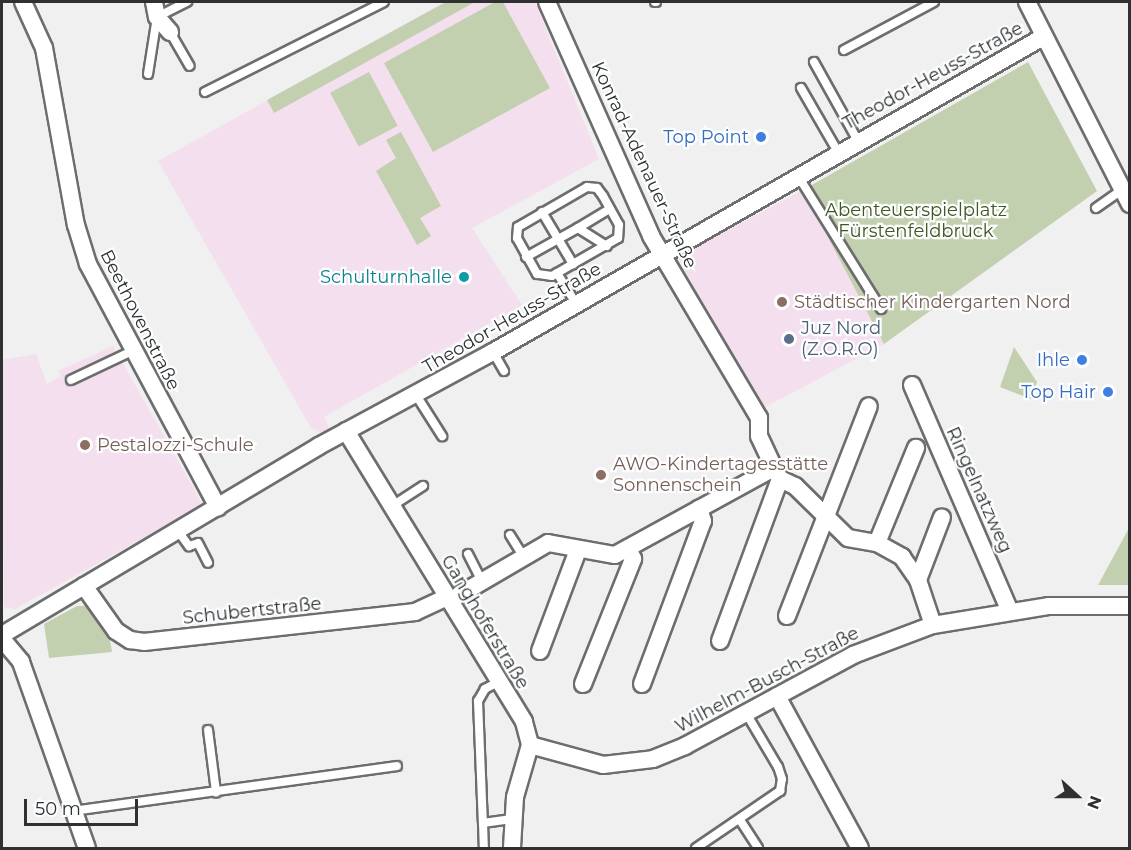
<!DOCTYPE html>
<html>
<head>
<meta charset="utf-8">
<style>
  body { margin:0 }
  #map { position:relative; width:1131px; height:850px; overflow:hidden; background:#f0f0f1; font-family:Montserrat,sans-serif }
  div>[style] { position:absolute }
  .education>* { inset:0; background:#f4dfef; transform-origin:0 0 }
  .green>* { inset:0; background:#c2d0b0; transform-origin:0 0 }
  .roads { filter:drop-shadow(2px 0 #6d6d6e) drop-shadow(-2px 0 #6d6d6e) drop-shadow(0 2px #6d6d6e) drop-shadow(0 -2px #6d6d6e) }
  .lane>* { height:8px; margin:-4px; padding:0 4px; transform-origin:4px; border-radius:4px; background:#fff }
  .street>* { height:16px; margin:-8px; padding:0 8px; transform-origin:8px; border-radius:8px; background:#fff }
  .dots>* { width:16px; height:16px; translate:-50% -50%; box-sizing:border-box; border:3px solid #fdfeff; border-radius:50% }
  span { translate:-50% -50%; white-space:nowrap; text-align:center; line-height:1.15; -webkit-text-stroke:4.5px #fdfeff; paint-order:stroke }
  .street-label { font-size:18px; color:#2f3030 }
  .shop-label { font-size:18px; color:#366cbe }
  .right { translate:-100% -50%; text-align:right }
  .park-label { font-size:18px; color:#42561f }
  .culture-label { font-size:18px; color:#0d838f }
  .education-label { font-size:18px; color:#785e54 }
  .left { translate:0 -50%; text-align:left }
  .service-label { font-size:18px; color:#4e5e75 }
  .frame { position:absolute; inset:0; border:3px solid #2f3030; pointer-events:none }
  .north { position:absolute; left:1047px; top:766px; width:60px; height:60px; -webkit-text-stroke:4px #fdfeff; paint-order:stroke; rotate:111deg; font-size:16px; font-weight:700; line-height:24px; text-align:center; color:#2f3030 }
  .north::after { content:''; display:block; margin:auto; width:21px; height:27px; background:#2f3030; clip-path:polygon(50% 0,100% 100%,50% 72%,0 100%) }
  .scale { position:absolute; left:24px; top:799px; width:114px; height:27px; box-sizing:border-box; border:3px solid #2f3030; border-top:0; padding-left:8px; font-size:18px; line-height:21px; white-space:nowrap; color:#2f3030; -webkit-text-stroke:4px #fdfeff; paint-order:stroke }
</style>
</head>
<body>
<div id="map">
  <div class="education">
    <div style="clip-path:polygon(444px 2px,535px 2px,599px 159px,472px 228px,522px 305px,324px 417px,330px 429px,322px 433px,311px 428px,158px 161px)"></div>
    <div style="left:803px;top:190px;width:174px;height:142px;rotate:62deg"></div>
    <div style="clip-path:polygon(113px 346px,203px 505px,15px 609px,4px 607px,2px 360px,36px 354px,47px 384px,61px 376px,58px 371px)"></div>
  </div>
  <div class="green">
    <div style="clip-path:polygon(446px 2px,475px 2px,274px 113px,267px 100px)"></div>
    <div style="clip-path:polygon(495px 2px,503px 2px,550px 88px,433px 152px,384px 63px)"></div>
    <div style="clip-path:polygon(1028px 62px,1097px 191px,884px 344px,803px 190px)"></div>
    <div style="left:369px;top:72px;width:61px;height:44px;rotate:62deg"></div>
    <div style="clip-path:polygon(401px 132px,441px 206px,420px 218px,431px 236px,417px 245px,376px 171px,396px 158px,386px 140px)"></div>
    <div style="clip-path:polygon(1014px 347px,1037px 382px,1031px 399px,1000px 387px)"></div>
    <div style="clip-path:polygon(1129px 528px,1129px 585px,1098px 585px)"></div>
    <div style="clip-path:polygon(77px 606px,86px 606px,110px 640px,112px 652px,49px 658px,44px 624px)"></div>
  </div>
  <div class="roads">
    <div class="lane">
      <div style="left:655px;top:2px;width:1px"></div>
      <div style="left:170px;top:32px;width:39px;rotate:60deg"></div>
      <div style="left:844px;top:50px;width:102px;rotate:-28.1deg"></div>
      <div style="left:814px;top:62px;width:90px;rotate:60.9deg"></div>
      <div style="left:148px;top:74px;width:58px;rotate:-81deg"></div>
      <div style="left:157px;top:17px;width:34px;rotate:-27deg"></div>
      <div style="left:801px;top:88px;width:74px;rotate:60deg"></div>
      <div style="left:205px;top:92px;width:200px;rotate:-26.7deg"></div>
      <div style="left:798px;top:176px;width:157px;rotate:58deg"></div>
      <div style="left:587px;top:187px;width:10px;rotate:6deg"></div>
      <div style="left:597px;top:188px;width:10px;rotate:53deg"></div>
      <div style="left:603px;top:196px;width:33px;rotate:61deg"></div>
      <div style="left:619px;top:225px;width:13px;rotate:94deg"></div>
      <div style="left:618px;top:238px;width:76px;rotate:150.1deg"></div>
      <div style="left:552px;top:276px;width:15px;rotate:-172deg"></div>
      <div style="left:537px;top:274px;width:41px;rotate:-119.1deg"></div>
      <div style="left:517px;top:238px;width:11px;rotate:-85deg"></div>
      <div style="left:518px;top:227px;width:80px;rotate:-30.1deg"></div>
      <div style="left:1096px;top:208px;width:32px;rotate:-35deg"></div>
      <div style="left:542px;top:212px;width:61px;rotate:59.2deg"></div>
      <div style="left:578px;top:228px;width:37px;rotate:-31deg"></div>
      <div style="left:526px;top:257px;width:60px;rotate:-29.1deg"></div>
      <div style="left:578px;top:228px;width:34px;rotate:32deg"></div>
      <div style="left:557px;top:273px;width:36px;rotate:58deg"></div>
      <div style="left:493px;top:352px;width:22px;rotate:60deg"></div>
      <div style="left:71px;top:380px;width:68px;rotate:-25.4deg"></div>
      <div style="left:416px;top:395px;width:49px;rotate:57.6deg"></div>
      <div style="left:392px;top:506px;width:37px;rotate:-33deg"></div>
      <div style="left:178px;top:531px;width:19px;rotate:54deg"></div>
      <div style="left:189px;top:546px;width:9px;rotate:-18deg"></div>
      <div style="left:198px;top:543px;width:22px;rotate:63deg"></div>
      <div style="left:510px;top:535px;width:26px;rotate:58deg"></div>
      <div style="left:468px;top:554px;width:31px;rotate:63deg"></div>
      <div style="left:498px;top:682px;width:15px;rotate:152deg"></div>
      <div style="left:485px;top:689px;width:14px;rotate:120deg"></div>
      <div style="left:478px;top:701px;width:122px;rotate:87.7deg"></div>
      <div style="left:483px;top:823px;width:29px;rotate:-8deg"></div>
      <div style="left:208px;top:730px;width:63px;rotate:82.6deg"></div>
      <div style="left:73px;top:811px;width:327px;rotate:-7.9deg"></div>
      <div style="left:740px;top:820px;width:33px;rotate:57deg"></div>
      <div style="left:483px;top:823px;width:25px;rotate:88deg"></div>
      <div style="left:696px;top:848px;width:102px;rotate:-34.2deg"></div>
      <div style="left:780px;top:791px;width:12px;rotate:-81deg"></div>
      <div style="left:782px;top:779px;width:13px;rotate:-108deg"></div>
      <div style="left:778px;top:767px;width:63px;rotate:-120.7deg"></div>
    </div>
    <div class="street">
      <div style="left:23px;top:2px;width:51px;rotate:65.5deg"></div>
      <div style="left:44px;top:48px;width:180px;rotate:79.8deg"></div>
      <div style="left:76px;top:225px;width:41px;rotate:72.9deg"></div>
      <div style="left:88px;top:264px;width:276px;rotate:61.9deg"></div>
      <div style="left:154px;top:2px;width:15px;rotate:79deg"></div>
      <div style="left:157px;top:17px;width:20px;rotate:49deg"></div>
      <div style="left:547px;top:2px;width:256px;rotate:66deg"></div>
      <div style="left:651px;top:236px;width:212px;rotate:59.3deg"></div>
      <div style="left:759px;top:418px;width:18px;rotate:90deg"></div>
      <div style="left:759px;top:436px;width:35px;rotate:65deg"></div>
      <div style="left:1027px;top:2px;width:227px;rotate:63deg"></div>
      <div style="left:912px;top:385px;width:246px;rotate:66.6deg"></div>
      <div style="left:346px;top:431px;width:341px;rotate:58.5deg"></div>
      <div style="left:524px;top:722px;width:24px;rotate:75deg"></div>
      <div style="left:530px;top:745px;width:54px;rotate:106.1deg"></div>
      <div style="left:515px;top:797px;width:51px;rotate:93.4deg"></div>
      <div style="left:877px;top:543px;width:103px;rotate:-67.7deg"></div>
      <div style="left:918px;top:580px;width:67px;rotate:-69.1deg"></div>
      <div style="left:84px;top:586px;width:55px;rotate:54.6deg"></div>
      <div style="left:116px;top:631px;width:17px;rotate:33deg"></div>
      <div style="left:130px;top:640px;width:14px;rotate:8deg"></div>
      <div style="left:144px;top:642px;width:273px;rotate:-6.3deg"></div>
      <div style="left:415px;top:612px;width:35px;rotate:-25deg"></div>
      <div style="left:459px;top:595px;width:103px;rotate:-30.3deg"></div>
      <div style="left:548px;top:543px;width:68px;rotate:10.2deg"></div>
      <div style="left:615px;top:555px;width:181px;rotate:-28.7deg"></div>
      <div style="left:774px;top:468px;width:13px;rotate:61deg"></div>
      <div style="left:780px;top:479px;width:17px;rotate:25deg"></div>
      <div style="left:795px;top:486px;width:74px;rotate:44.5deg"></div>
      <div style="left:848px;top:538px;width:29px;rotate:10deg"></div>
      <div style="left:877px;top:543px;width:29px;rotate:29deg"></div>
      <div style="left:902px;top:557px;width:28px;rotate:55deg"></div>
      <div style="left:918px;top:580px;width:47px;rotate:71.6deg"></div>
      <div style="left:787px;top:616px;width:225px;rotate:-68.7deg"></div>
      <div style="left:2px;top:635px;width:369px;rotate:-30.8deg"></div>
      <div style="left:319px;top:446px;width:198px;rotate:-28.4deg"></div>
      <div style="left:493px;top:352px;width:634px;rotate:-29.8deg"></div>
      <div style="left:2px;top:639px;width:30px;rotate:50deg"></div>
      <div style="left:21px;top:662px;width:197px;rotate:70.5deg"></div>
      <div style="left:720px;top:641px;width:173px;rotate:-69.7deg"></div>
      <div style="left:540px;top:651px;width:108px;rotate:-69.4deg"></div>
      <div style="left:583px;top:684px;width:135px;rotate:-68.2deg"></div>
      <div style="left:633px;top:559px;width:12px;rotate:-114deg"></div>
      <div style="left:642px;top:684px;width:174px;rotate:-69.5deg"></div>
      <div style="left:703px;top:521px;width:13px;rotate:-108deg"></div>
      <div style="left:777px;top:696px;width:173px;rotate:61.4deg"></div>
      <div style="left:530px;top:745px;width:76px;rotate:15.3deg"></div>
      <div style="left:603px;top:765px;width:50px;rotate:-6.8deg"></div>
      <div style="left:653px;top:759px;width:35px;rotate:-22deg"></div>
      <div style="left:685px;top:746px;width:191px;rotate:-28.4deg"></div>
      <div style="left:853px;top:655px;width:85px;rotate:-20.6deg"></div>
      <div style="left:933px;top:625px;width:118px;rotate:-9.3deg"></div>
      <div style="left:1049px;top:606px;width:81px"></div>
    </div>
  </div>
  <div class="dots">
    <div style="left:761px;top:137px;background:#3f7fe0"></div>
    <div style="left:464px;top:277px;background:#0f9aa8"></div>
    <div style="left:782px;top:302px;background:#8d6e63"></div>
    <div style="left:789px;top:339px;background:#5c6f8a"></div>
    <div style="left:1082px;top:360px;background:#3f7fe0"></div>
    <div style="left:1108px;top:392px;background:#3f7fe0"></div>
    <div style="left:85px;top:445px;background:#8d6e63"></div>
    <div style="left:601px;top:475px;background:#8d6e63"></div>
  </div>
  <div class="street-label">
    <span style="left:933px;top:76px;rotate:-29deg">Theodor-Heuss-Straße</span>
    <span style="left:644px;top:165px;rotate:65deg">Konrad-Adenauer-Straße</span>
    <span style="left:512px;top:318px;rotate:-30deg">Theodor-Heuss-Straße</span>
    <span style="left:140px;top:320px;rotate:63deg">Beethovenstraße</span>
    <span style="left:979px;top:490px;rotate:66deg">Ringelnatzweg</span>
    <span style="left:252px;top:611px;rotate:-6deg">Schubertstraße</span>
    <span style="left:485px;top:622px;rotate:59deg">Ganghoferstraße</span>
    <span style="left:767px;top:680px;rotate:-28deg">Wilhelm-Busch-Straße</span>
  </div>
  <div class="shop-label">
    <span class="right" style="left:749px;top:137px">Top Point</span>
    <span class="right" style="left:1070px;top:360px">Ihle</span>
    <span class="right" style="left:1096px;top:392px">Top Hair</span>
  </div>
  <div class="park-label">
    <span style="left:916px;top:221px">Abenteuerspielplatz<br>Fürstenfeldbruck</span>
  </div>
  <div class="culture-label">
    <span class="right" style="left:452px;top:277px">Schulturnhalle</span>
  </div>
  <div class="education-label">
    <span class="left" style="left:794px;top:302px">Städtischer Kindergarten Nord</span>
    <span class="left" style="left:97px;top:445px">Pestalozzi-Schule</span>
    <span class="left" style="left:613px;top:475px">AWO-Kindertagesstätte<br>Sonnenschein</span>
  </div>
  <div class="service-label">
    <span class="left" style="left:801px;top:339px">Juz Nord<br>(Z.O.R.O)</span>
  </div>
  <div class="frame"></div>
  <div class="north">N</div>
  <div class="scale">50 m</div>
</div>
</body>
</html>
